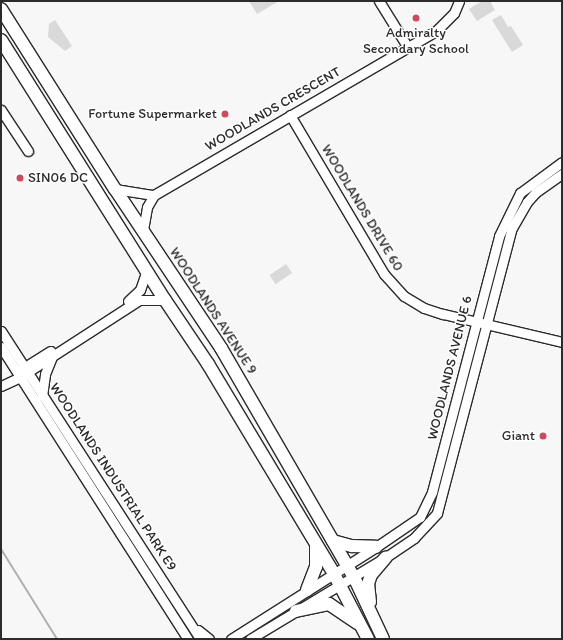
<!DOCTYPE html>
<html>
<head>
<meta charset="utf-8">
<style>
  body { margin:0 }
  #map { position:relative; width:563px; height:640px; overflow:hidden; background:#f7f7f7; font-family:Itim,sans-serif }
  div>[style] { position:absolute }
  .green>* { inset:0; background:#d9d9d9; transform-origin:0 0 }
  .stream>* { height:2px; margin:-1px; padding:0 1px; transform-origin:1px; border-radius:1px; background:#b0b0b0 }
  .roads { filter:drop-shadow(1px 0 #2b2b2b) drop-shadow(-1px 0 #2b2b2b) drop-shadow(0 1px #2b2b2b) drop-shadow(0 -1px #2b2b2b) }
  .minor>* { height:9px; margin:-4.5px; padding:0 4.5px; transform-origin:4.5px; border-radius:4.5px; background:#fff }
  .major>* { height:12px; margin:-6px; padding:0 6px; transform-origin:6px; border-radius:6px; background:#fff }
  .dots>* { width:11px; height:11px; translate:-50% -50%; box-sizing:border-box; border:2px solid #fff; border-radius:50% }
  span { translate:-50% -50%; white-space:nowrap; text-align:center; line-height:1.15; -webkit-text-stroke:3px #fff; paint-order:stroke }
  .poi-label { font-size:14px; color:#2b2b2b }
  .right { translate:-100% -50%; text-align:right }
  .left { translate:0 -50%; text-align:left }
  .street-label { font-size:14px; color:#2b2b2b }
  .frame { position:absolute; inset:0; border:2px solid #2b2b2b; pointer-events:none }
</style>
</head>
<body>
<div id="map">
  <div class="green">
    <div style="clip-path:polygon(249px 1px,279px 1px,257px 14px)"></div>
    <div style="clip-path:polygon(482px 1px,490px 1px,495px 10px,477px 21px,469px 9px)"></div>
    <div style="clip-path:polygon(501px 15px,508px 27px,511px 26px,523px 45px,512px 52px,492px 20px)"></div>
    <div style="clip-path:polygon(55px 20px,72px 46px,65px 51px,48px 37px,49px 24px)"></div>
    <div style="left:286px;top:264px;width:11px;height:20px;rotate:56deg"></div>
  </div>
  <div class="stream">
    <div style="left:1px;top:549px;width:106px;rotate:58.1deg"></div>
  </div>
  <div class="roads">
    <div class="minor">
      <div style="left:379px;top:1px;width:53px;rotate:58.1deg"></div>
      <div style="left:1px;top:110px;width:49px;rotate:56.6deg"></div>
      <div style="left:290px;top:115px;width:185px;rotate:59.4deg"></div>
      <div style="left:384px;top:274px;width:30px;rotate:48deg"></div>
      <div style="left:404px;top:296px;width:23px;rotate:31deg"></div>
      <div style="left:424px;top:308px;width:20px;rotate:18deg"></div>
      <div style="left:443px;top:314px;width:122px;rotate:13.2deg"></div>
      <div style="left:115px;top:189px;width:39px;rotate:9deg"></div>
      <div style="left:143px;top:230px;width:23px;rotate:-80deg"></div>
      <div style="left:147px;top:207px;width:14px;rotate:-60deg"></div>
      <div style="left:154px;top:195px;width:328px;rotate:-30.2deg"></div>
      <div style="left:437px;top:30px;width:24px;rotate:-45deg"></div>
      <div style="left:454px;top:13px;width:13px;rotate:-67deg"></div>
      <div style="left:128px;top:301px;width:16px;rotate:-43deg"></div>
      <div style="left:140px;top:290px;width:21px;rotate:-71deg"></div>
      <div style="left:1px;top:331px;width:367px;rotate:57.1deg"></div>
      <div style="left:1px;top:347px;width:347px;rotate:57.4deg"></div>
      <div style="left:20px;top:370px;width:36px;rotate:-32deg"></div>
      <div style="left:1px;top:386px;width:21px;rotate:-25deg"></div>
      <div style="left:20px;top:377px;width:142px;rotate:-32.9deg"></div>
      <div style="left:139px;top:300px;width:26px"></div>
      <div style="left:42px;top:396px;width:22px;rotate:-82deg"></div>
      <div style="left:45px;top:374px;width:18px;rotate:-68deg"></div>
      <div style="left:198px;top:630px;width:14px;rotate:39deg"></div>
      <div style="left:231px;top:639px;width:172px;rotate:-32.4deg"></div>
      <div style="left:376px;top:547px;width:53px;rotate:-34.3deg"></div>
      <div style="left:420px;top:517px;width:28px;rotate:-64deg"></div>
      <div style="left:432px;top:492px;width:265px;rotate:-75.3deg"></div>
      <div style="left:499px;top:236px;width:48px;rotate:-64deg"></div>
      <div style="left:520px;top:193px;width:52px;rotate:-36.4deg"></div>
      <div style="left:250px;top:639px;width:159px;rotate:-31.1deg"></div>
      <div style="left:386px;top:557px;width:34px;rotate:-34deg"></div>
      <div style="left:414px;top:538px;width:34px;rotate:-47deg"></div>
      <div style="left:437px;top:513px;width:295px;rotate:-75.3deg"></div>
      <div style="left:512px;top:228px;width:30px;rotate:-60deg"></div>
      <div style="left:527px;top:202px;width:13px;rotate:-48deg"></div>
      <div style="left:536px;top:192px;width:32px;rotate:-35deg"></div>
    </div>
    <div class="major">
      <div style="left:1px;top:9px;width:213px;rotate:57.7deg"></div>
      <div style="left:115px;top:189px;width:191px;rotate:56.3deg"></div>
      <div style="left:221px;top:348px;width:265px;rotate:59.9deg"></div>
      <div style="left:354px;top:577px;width:68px;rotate:64.9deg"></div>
      <div style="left:1px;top:40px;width:307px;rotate:57.8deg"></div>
      <div style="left:165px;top:300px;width:77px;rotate:56.1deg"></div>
      <div style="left:208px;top:364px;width:245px;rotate:59deg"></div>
      <div style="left:334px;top:574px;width:73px;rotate:62.4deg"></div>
      <div style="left:333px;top:541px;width:20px;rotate:15deg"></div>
      <div style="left:352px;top:546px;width:24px;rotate:2deg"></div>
      <div style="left:307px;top:590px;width:25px;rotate:-69deg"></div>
      <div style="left:316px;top:567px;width:20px;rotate:-90deg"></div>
      <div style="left:370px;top:602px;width:18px;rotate:-96deg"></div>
      <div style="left:368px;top:584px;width:9px;rotate:-72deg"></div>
      <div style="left:371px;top:575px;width:23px;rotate:-50deg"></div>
      <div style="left:296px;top:611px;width:34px;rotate:-12deg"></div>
      <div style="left:329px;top:604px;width:34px;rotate:34deg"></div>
    </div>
  </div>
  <div class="dots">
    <div style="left:416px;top:18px;background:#d1495b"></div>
    <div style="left:225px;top:114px;background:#d1495b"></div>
    <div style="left:20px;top:178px;background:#d1495b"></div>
    <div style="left:543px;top:436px;background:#d1495b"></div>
  </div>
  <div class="poi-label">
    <span style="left:416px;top:41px">Admiralty<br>Secondary School</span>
    <span class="right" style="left:217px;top:114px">Fortune Supermarket</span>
    <span class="left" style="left:28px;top:178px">SIN06 DC</span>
    <span class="right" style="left:535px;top:436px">Giant</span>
  </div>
  <div class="street-label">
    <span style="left:273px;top:109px;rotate:-30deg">WOODLANDS CRESCENT</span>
    <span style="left:362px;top:208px;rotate:59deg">WOODLANDS DRIVE 60</span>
    <span style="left:213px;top:311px;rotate:57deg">WOODLANDS AVENUE 9</span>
    <span style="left:450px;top:368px;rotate:-76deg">WOODLANDS AVENUE 6</span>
    <span style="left:113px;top:477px;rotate:57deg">WOODLANDS INDUSTRIAL PARK E9</span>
  </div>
  <div class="frame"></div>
</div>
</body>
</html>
